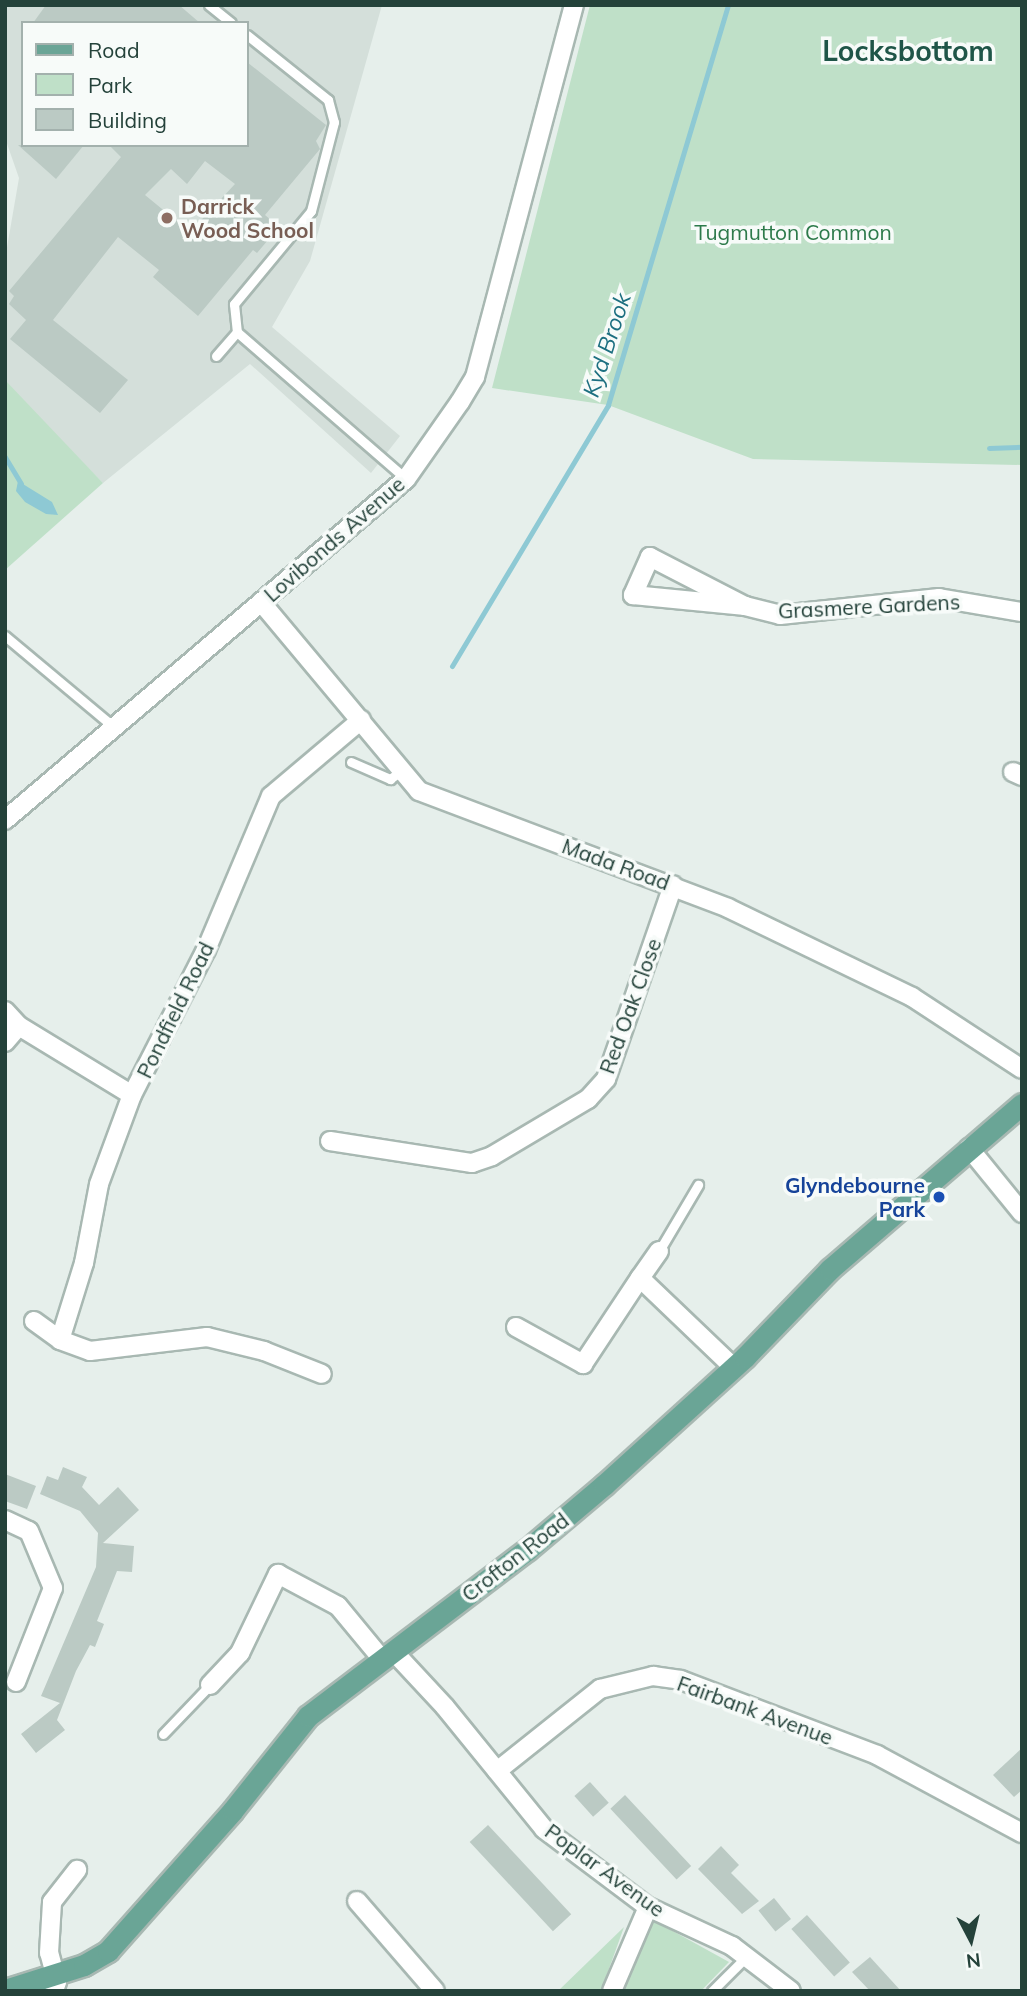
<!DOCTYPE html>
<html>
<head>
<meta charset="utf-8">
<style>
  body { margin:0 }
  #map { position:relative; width:1027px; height:1996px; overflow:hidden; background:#e6efeb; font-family:Mulish,sans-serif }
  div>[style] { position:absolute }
  .built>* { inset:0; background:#d4dfda }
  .green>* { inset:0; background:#bfe0c8 }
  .water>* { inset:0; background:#8ec9d4 }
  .stream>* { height:5px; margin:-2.5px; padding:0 2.5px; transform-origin:2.5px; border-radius:2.5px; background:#8ec9d4 }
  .building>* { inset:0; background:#bbcac4; transform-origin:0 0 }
  .roads { filter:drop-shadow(2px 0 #a8b8b2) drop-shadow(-2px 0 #a8b8b2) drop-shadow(0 2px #a8b8b2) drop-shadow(0 -2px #a8b8b2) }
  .lane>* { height:9px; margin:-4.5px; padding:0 4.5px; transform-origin:4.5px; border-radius:4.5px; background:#fff }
  .street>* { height:18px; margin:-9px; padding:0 9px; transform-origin:9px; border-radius:9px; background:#fff }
  .primary>* { height:21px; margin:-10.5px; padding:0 10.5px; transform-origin:10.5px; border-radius:10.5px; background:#6aa596 }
  .dots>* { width:19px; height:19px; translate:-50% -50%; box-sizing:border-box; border:4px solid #f7fbf9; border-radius:50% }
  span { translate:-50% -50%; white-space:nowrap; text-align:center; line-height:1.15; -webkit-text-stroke:7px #f7fbf9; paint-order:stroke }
  .education-label { font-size:21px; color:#785e54; font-weight:700 }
  .left { translate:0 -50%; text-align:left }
  .park-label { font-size:21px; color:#2d7a4b }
  .street-label { font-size:21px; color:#24423a }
  .transit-label { font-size:21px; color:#164399; font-weight:700 }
  .right { translate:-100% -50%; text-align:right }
  .water-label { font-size:23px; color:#1c6f80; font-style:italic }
  .district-label { font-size:28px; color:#1f5548; font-weight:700 }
  .frame { position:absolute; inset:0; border:7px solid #24423a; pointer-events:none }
  .legend { position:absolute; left:21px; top:21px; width:228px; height:126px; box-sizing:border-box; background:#f7fbf9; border:2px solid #a3b1ad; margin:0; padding:9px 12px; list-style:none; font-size:21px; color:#24423a }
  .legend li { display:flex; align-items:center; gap:14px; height:35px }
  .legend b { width:35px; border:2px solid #a3b1ad }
  .north { position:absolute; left:936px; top:1905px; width:70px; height:70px; -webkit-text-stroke:5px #f7fbf9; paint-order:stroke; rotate:173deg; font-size:19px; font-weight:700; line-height:28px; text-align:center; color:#24423a }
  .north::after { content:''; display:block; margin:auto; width:24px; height:32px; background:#24423a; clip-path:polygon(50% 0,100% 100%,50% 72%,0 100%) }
</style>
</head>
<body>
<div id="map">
  <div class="built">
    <div style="clip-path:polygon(evenodd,5px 5px,382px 5px,310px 261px,272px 327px,400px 436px,371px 473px,250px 364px,103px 483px,5px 383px,5px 259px,19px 178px,5px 138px,5px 5px,23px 23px,247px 23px,247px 145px,23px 145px,23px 23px)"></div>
  </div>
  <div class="green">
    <div style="clip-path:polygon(590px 5px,1022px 5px,1022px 465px,753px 459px,608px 405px,492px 388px)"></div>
    <div style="clip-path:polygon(5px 380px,103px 483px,5px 570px)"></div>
    <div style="clip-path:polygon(651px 1919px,729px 1962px,701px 1991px,622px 1991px)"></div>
    <div style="clip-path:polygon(624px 1927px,601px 1991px,558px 1991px)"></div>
  </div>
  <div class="water">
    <div style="clip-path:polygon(18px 481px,52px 502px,58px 515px,46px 514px,25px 502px,16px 491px)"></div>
  </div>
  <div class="stream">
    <div style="left:989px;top:448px;width:33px;rotate:-2deg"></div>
    <div style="left:5px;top:457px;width:31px;rotate:59deg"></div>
    <div style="left:452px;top:666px;width:304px;rotate:-59.1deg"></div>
    <div style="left:608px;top:405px;width:418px;rotate:-73.3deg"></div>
  </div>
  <div class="building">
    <div style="clip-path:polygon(46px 5px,179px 5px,200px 23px,33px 23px)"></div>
    <div style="clip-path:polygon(evenodd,247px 62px,326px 125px,316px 141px,320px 149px,265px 215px,279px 227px,257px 253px,253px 250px,198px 316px,153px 277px,159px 270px,118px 237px,53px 320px,128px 380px,100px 413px,10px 339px,26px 320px,9px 304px,14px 296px,9px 291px,121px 157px,109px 145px,247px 145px,247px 62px,205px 161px,235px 184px,190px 232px,145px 195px,171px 169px,187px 184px,205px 161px)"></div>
    <div style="clip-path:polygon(18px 145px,84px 145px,56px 179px)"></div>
    <div style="clip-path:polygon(63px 1467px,87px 1477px,82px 1487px,99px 1505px,118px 1487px,139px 1510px,103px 1543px,134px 1546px,132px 1572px,117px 1571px,97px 1621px,104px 1624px,95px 1647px,90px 1645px,76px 1671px,57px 1720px,65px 1730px,36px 1753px,21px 1734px,60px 1703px,41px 1696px,96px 1567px,98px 1533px,80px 1511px,40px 1494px,47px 1476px,58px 1480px)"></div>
    <div style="clip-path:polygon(5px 1474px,36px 1486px,27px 1509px,5px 1501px)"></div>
    <div style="clip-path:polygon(1022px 1748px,1022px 1790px,1014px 1797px,993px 1775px)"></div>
    <div style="left:590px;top:1782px;width:28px;height:21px;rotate:48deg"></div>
    <div style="left:625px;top:1795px;width:97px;height:20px;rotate:47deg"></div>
    <div style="left:488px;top:1825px;width:122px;height:25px;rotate:47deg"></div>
    <div style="clip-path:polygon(721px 1846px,739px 1865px,731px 1873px,759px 1901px,742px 1914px,698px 1869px)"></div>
    <div style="left:774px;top:1898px;width:27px;height:20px;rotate:51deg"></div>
    <div style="left:807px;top:1915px;width:64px;height:21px;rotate:48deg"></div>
    <div style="clip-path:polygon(870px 1957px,901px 1991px,870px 1991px,852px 1972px)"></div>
  </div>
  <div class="roads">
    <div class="lane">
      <div style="left:209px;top:5px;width:28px;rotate:39deg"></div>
      <div style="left:247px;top:35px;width:104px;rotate:38.7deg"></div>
      <div style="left:328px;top:100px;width:23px;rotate:75deg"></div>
      <div style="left:334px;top:122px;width:92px;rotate:104.5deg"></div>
      <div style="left:311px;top:211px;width:121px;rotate:129.6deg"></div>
      <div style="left:234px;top:304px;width:28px;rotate:84deg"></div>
      <div style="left:237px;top:332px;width:224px;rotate:41deg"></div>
      <div style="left:216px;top:356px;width:32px;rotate:-49deg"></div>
      <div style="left:5px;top:636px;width:142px;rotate:39.9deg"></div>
      <div style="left:351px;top:762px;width:43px;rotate:23.6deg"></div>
      <div style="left:390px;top:779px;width:15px;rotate:-37deg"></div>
      <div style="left:659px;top:1251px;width:77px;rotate:-59.4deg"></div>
      <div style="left:163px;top:1734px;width:68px;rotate:-46.2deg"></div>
      <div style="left:712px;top:1991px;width:48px;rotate:-45deg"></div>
    </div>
    <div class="street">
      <div style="left:261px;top:602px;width:246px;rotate:50.1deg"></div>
      <div style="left:419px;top:791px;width:330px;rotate:20.7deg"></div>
      <div style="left:728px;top:908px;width:204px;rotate:25.8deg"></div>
      <div style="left:912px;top:997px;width:131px;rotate:33.2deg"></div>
      <div style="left:745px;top:606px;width:107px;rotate:-152.7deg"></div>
      <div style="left:650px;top:557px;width:42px;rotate:114.1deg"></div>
      <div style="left:633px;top:595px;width:113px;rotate:5.6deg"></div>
      <div style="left:745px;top:606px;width:36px;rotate:14deg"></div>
      <div style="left:780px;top:615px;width:160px;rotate:-6.1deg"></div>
      <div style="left:939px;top:598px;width:84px;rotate:9.6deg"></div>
      <div style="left:1013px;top:772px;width:10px;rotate:24deg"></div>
      <div style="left:5px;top:820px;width:526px;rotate:-40.38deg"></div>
      <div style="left:406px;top:479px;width:94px;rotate:-55deg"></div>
      <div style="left:460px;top:402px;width:29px;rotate:-59deg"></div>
      <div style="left:475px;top:377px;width:385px;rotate:-75.1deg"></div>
      <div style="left:5px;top:1011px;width:21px;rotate:47deg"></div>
      <div style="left:19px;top:1026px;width:132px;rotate:31.4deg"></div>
      <div style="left:5px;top:1042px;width:21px;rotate:-49deg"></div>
      <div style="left:330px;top:1141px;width:144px;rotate:8.8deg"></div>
      <div style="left:472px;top:1163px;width:21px;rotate:-19deg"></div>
      <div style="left:492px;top:1156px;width:112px;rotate:-30.7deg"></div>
      <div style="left:588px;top:1099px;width:27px;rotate:-48deg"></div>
      <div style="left:606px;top:1079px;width:205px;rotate:-70.9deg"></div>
      <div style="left:969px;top:1148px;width:84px;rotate:50.8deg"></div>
      <div style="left:659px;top:1251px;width:33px;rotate:125deg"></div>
      <div style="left:640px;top:1278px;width:129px;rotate:43.7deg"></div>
      <div style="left:34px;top:1321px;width:32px;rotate:36deg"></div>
      <div style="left:60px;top:1340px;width:32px;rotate:20deg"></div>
      <div style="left:90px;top:1351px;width:118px;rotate:-6.8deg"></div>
      <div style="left:207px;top:1337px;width:59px;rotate:13.8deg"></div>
      <div style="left:264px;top:1351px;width:62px;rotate:21.6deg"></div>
      <div style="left:516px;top:1327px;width:77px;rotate:28.9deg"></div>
      <div style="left:583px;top:1364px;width:103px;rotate:-56.5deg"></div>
      <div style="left:60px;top:1340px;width:81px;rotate:-72.7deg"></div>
      <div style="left:84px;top:1263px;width:80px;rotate:-79.2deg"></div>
      <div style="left:99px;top:1184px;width:95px;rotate:-69.7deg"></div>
      <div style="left:132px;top:1095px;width:163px;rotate:-63deg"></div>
      <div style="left:206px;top:950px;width:167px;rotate:-67.1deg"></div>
      <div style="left:271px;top:796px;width:118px;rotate:-40.2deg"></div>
      <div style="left:5px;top:1520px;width:26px;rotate:25deg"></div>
      <div style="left:29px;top:1531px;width:62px;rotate:67.2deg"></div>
      <div style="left:53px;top:1588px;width:101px;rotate:111.5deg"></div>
      <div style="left:393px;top:1651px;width:76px;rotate:47.1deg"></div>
      <div style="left:445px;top:1707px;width:157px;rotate:50.9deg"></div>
      <div style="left:544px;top:1829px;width:130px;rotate:36.9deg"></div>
      <div style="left:648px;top:1907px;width:93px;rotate:24.9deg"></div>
      <div style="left:732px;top:1946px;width:74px;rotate:37.3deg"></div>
      <div style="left:210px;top:1685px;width:44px;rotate:-46.8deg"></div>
      <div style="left:240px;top:1653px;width:88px;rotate:-64.3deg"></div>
      <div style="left:278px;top:1574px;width:68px;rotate:28.1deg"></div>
      <div style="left:338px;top:1606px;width:67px;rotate:50.4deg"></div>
      <div style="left:497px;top:1771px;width:132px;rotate:-38.5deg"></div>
      <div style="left:600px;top:1689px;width:55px;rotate:-13.8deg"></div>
      <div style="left:653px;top:1676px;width:28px;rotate:8deg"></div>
      <div style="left:681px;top:1680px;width:210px;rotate:20.9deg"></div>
      <div style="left:877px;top:1755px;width:165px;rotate:28.3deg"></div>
      <div style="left:357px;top:1901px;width:119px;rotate:49.1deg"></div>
      <div style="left:54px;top:1991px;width:9px;rotate:-72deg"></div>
      <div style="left:57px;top:1982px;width:30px;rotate:-105deg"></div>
      <div style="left:49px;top:1953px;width:51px;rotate:-86.6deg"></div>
      <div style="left:52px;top:1902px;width:41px;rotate:-52deg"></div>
      <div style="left:612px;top:1991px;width:91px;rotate:-66.8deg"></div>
    </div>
    <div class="primary">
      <div style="left:5px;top:1990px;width:83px;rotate:-17.6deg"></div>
      <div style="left:84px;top:1965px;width:28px;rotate:-30deg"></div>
      <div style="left:108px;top:1951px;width:188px;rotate:-48.4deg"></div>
      <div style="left:233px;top:1810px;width:120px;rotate:-51.4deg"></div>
      <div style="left:308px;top:1716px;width:275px;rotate:-37.2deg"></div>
      <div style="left:527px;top:1550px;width:101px;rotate:-40.2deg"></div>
      <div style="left:604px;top:1485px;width:190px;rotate:-42.2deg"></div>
      <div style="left:745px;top:1357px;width:122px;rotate:-46deg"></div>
      <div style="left:830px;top:1269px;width:253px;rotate:-40.7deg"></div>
    </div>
  </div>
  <div class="dots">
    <div style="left:167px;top:218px;background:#8d6e63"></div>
    <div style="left:939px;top:1197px;background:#1a4fb4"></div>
  </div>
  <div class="education-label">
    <span class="left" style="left:181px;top:218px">Darrick<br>Wood School</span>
  </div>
  <div class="park-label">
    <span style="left:793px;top:232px">Tugmutton Common</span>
  </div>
  <div class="street-label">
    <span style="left:334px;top:539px;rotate:-41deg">Lovibonds Avenue</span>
    <span style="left:869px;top:606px;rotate:-3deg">Grasmere Gardens</span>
    <span style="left:616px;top:864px;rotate:20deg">Mada Road</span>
    <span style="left:630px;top:1006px;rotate:-70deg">Red Oak Close</span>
    <span style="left:175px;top:1010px;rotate:-64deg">Pondfield Road</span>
    <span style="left:515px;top:1557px;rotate:-38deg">Crofton Road</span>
    <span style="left:755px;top:1710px;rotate:20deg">Fairbank Avenue</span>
    <span style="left:605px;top:1870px;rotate:36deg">Poplar Avenue</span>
  </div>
  <div class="transit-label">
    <span class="right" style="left:925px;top:1197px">Glyndebourne<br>Park</span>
  </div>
  <div class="water-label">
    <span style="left:607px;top:345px;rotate:-72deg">Kyd Brook</span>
  </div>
  <div class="district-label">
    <span style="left:908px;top:51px">Locksbottom</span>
  </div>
  <div class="frame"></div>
  <ul class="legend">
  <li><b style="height:9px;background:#6aa596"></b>Road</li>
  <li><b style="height:19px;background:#bfe0c8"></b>Park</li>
  <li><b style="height:19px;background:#bbcac4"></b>Building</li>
  </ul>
  <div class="north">N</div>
</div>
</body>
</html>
